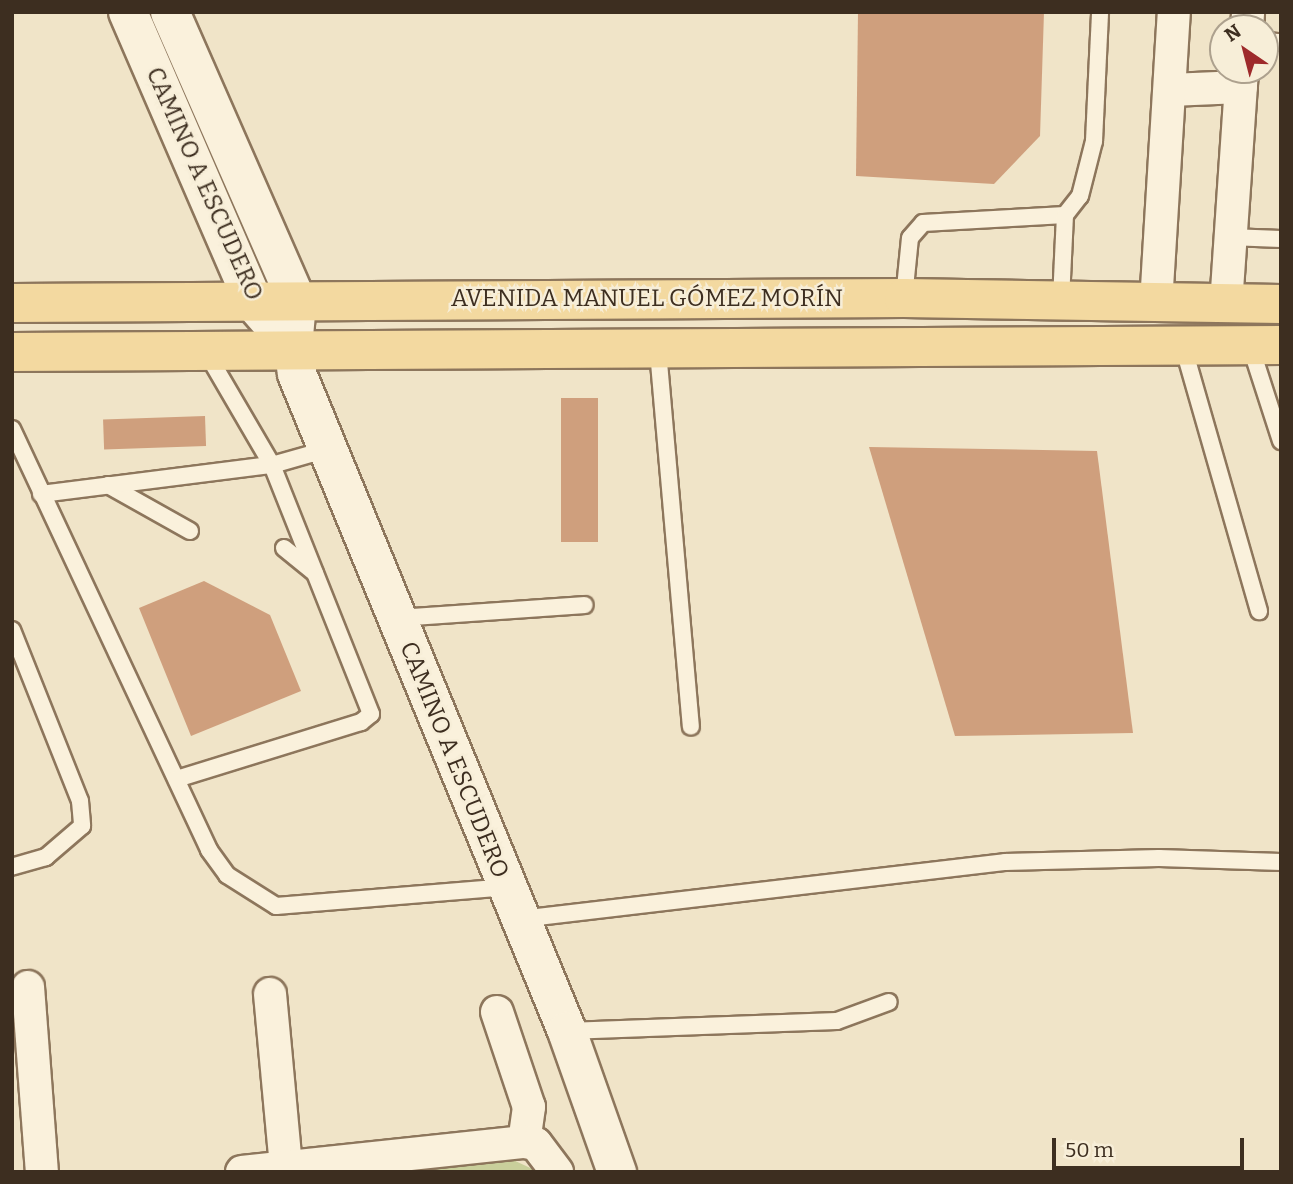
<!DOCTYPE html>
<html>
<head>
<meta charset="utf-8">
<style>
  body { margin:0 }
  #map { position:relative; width:1293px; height:1184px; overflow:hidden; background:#f0e4c8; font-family:Bitter,serif }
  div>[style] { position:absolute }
  .green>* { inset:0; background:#c9cf9b }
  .building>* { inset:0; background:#cf9f7d; transform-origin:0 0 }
  .roads { filter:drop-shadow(2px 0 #8d765c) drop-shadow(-2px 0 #8d765c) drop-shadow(0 2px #8d765c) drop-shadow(0 -2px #8d765c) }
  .service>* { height:16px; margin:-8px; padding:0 8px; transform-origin:8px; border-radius:8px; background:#faf1dc }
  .minor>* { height:32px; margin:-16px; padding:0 16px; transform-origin:16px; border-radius:16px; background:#faf1dc }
  .tertiary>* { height:38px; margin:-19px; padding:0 19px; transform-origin:19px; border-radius:19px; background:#faf1dc }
  .primary>* { height:38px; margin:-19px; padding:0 19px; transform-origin:19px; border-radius:19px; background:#f3d9a0 }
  span { translate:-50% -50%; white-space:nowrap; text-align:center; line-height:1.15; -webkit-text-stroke:5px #f7eed8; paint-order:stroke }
  .street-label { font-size:24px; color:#3d2e20 }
  .frame { position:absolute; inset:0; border:14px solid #3d2e20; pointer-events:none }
  .north { position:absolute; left:1209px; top:14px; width:70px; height:70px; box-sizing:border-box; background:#f7eed8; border:2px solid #ada18e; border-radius:50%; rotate:325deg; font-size:19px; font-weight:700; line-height:28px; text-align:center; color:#3d2e20 }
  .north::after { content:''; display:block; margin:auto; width:24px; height:32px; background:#9e2a2b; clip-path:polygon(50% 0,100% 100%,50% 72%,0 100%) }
  .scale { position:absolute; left:1052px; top:1138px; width:192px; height:32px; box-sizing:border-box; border:4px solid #3d2e20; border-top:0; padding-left:9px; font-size:21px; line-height:24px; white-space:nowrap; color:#3d2e20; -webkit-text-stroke:5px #f7eed8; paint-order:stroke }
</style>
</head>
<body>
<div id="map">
  <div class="green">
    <div style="clip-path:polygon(511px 1159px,539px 1172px,383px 1172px)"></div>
  </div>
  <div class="building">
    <div style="clip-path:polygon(858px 12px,1044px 12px,1040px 136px,994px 184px,856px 176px)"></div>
    <div style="left:561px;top:398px;width:37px;height:144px"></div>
    <div style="left:205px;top:416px;width:30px;height:102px;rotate:88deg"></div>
    <div style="clip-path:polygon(869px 447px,1097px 451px,1133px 733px,955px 736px)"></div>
    <div style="clip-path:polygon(204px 581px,270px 615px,301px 691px,191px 736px,139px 608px)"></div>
  </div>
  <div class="roads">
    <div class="service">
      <div style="left:1265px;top:41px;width:16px;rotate:4deg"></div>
      <div style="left:1229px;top:237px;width:52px;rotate:2.2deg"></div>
      <div style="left:904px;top:298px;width:60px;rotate:-84.3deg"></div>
      <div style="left:910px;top:238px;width:20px;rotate:-49deg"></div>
      <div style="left:923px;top:223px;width:142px;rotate:-3.2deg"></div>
      <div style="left:1065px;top:215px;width:24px;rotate:-52deg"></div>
      <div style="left:1080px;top:196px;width:57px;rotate:-75.7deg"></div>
      <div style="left:1094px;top:141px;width:129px;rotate:-87.3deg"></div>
      <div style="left:1061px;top:300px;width:85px;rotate:-87.3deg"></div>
      <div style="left:1250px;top:345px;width:101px;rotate:72.1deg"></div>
      <div style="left:1183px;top:346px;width:276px;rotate:74deg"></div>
      <div style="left:658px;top:351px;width:377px;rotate:85deg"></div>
      <div style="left:206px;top:352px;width:131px;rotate:59.7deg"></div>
      <div style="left:272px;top:465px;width:58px;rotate:-15.9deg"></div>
      <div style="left:12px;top:429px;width:465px;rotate:64.9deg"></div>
      <div style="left:209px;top:850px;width:31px;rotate:54deg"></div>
      <div style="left:227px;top:875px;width:58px;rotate:32.3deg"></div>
      <div style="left:276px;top:906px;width:230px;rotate:-4.7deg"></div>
      <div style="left:108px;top:485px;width:94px;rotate:29.3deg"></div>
      <div style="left:41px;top:494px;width:233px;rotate:-7.2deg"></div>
      <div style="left:272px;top:465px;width:268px;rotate:68.3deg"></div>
      <div style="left:371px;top:714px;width:13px;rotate:141deg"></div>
      <div style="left:361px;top:722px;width:193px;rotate:162.8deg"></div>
      <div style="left:284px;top:548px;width:40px;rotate:39deg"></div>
      <div style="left:399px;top:618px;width:186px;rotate:-4deg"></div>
      <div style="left:12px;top:630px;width:184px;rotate:68.3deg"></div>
      <div style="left:80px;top:801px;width:25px;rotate:85deg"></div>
      <div style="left:82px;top:826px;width:48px;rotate:139.3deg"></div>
      <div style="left:46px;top:857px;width:35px;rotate:164deg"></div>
      <div style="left:520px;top:919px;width:488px;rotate:-6.7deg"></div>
      <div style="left:1005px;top:862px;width:154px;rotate:-1.5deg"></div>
      <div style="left:1159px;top:858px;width:122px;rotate:1.9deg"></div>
      <div style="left:567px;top:1031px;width:270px;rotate:-2.1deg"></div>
      <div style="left:837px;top:1021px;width:55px;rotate:-20.1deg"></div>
    </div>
    <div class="minor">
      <div style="left:1247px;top:28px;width:16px;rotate:-86deg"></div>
      <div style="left:1170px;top:90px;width:71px;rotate:-2.4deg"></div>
      <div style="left:1156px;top:304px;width:293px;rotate:-86.5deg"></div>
      <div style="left:1226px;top:305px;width:236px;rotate:-86.1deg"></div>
      <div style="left:28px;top:987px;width:186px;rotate:85.7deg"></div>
      <div style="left:270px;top:994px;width:174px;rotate:84.7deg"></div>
      <div style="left:497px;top:1012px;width:100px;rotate:71.4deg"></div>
      <div style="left:529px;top:1107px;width:35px;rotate:98deg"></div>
      <div style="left:242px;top:1172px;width:284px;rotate:-6.1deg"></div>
      <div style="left:524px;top:1142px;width:12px;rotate:9deg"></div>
      <div style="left:536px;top:1144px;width:35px;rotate:53deg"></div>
    </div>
    <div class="tertiary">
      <div style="left:128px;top:12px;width:317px;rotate:66.6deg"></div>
      <div style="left:254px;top:303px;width:30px;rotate:49deg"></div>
      <div style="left:170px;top:12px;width:317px;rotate:66.3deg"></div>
      <div style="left:297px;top:302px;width:46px;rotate:95deg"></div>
      <div style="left:293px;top:348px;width:26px;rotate:81deg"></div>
      <div style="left:297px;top:374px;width:710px;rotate:67.66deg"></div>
      <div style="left:567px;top:1031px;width:150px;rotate:70.5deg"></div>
    </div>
    <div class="primary">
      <div style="left:12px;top:303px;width:892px;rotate:-0.32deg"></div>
      <div style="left:904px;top:298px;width:377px;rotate:0.9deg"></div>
      <div style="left:12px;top:352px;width:1269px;rotate:-0.32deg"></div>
    </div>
  </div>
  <div class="street-label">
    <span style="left:204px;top:184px;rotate:66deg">CAMINO A ESCUDERO</span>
    <span style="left:647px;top:299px">AVENIDA MANUEL GÓMEZ MORÍN</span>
    <span style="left:454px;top:760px;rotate:68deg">CAMINO A ESCUDERO</span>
  </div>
  <div class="frame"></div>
  <div class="north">N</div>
  <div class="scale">50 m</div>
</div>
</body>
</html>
